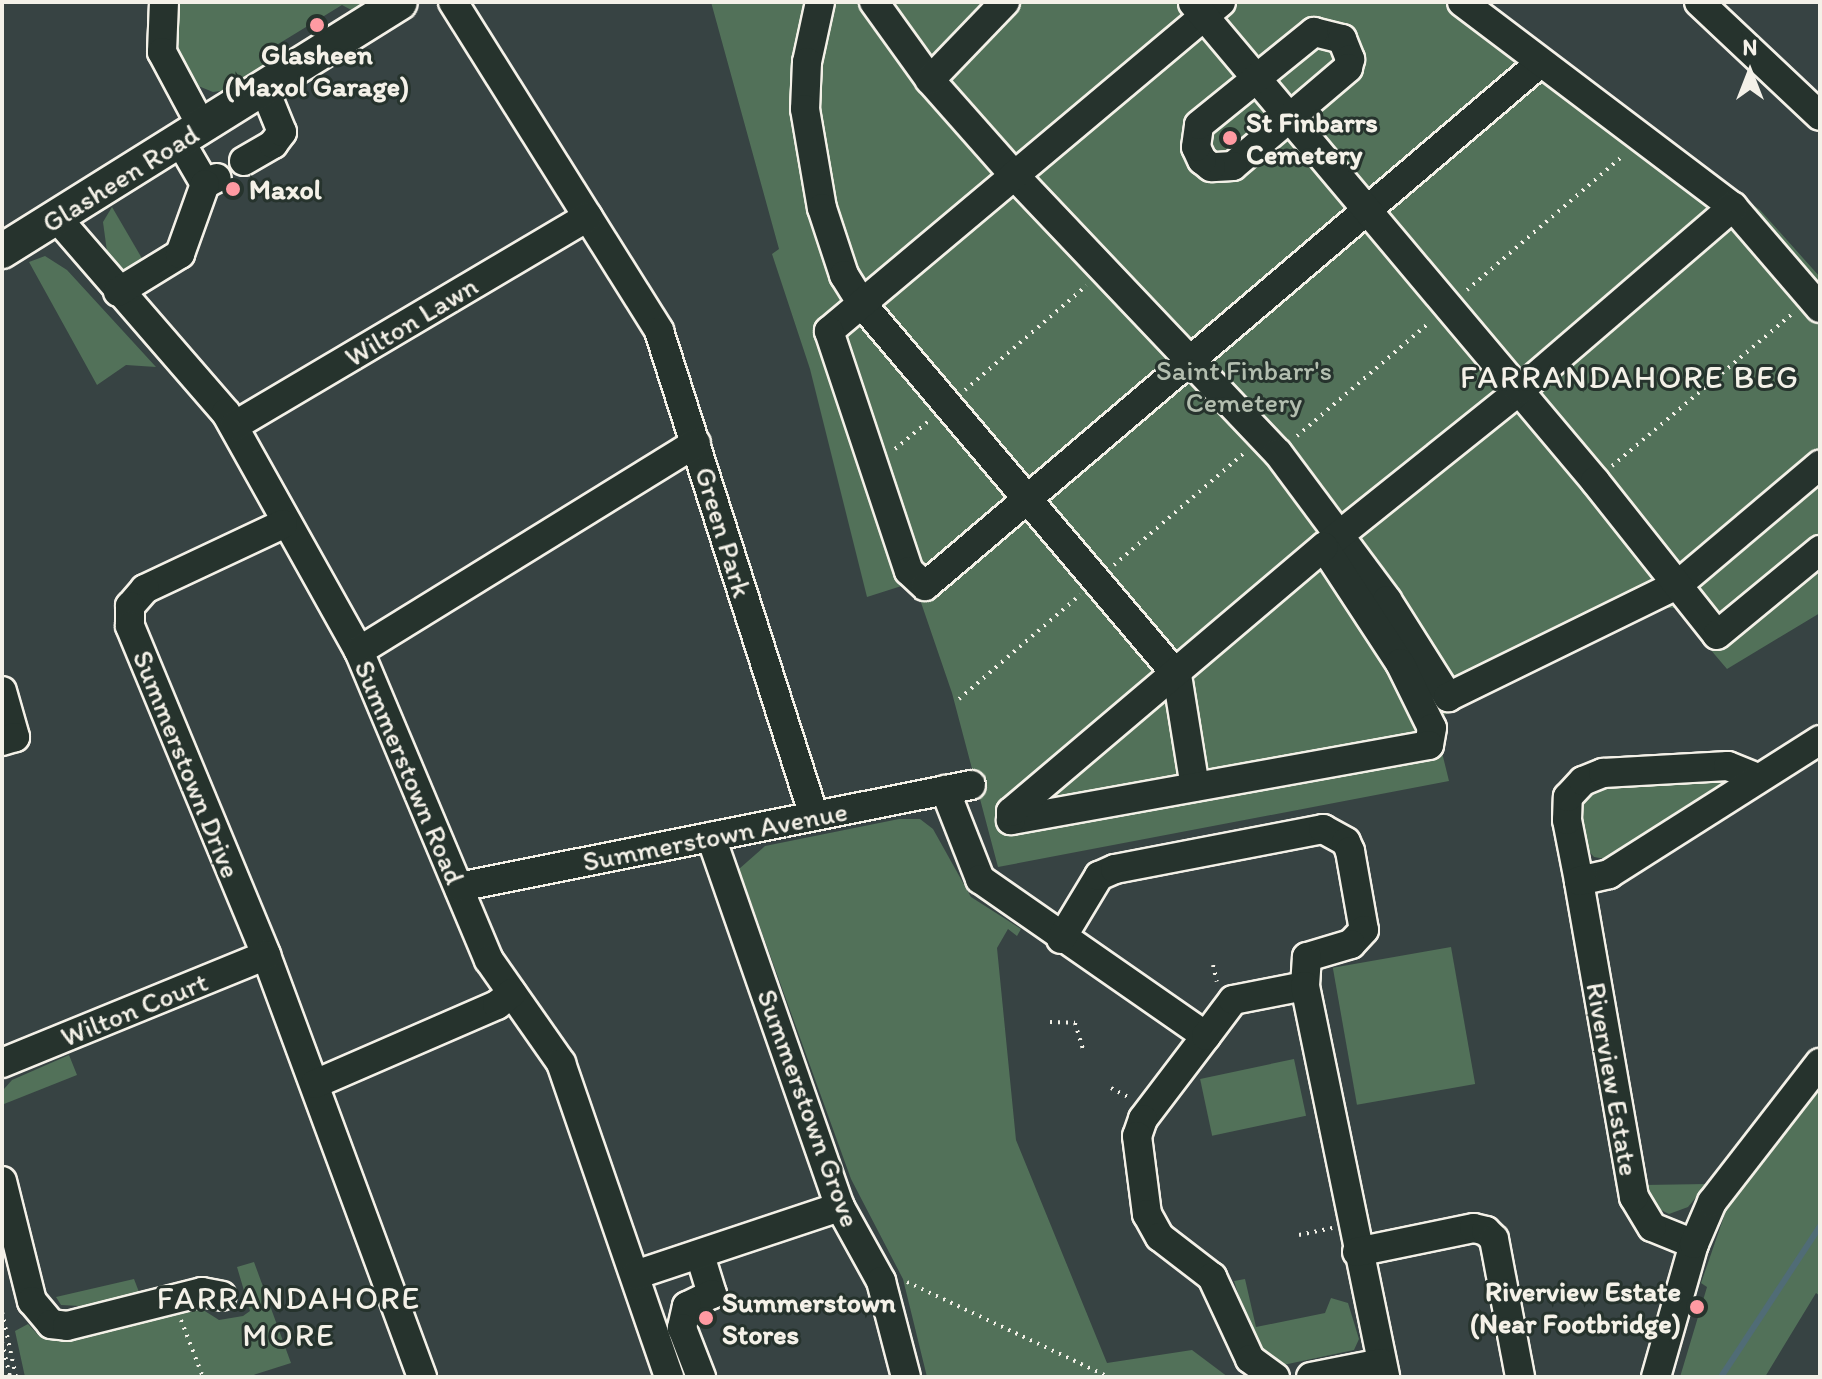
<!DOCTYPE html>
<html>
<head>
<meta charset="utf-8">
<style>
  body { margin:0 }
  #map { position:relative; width:1822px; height:1379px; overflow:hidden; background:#374343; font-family:Itim,sans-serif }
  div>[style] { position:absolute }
  .green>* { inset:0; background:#527159; transform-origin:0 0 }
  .stream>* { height:6px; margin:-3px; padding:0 3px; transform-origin:3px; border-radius:3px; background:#506c76 }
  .path>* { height:4px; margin-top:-2px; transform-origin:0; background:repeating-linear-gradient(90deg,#f4f1e8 0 2px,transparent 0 8px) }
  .roads { filter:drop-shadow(2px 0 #f4f1e8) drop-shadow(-2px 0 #f4f1e8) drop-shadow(0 2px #f4f1e8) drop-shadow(0 -2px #f4f1e8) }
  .minor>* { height:28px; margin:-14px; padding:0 14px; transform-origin:14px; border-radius:14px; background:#26332d }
  .major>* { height:34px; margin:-17px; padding:0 17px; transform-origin:17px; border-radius:17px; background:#26332d }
  .dots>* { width:22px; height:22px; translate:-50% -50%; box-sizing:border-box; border:4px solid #26332d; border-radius:50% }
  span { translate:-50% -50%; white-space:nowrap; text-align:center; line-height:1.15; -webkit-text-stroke:6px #26332d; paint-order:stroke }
  .poi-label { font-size:28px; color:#f4f1e8; font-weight:700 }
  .left { translate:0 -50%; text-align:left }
  .right { translate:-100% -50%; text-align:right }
  .street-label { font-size:28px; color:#f4f1e8 }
  .park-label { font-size:28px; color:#b3beaf }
  .quarter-label { font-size:32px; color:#f4f1e8; letter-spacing:2px }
  .frame { position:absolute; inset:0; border:4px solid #f4f1e8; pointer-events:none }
  .north { position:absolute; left:1710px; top:32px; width:80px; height:80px; -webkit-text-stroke:6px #26332d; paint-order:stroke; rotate:0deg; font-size:22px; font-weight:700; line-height:32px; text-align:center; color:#f4f1e8 }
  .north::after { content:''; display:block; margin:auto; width:28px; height:36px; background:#f4f1e8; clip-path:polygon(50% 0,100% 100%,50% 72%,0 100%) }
</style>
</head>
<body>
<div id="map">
  <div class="green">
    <div style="clip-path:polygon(176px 2px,375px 2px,357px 13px,342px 5px,275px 46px,278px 61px,228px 90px,213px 92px,186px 81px,175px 64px)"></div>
    <div style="clip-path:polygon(711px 2px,1483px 2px,1760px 210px,1820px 277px,1820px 613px,1727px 669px,1675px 608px,1665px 608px,1434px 720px,1449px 781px,998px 867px,952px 693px,914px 582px,867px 597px,810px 369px,772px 254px,779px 249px)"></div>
    <div style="clip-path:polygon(112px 207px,147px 267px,118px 270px,108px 259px,103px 222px)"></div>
    <div style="clip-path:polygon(45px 256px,67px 270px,156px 367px,126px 365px,97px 385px,29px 262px)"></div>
    <div style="clip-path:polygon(1725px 777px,1729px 782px,1606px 859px,1594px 857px,1585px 847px,1580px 813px,1587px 797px,1600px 788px)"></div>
    <div style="clip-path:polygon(899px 819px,920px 819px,933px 829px,971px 897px,1021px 929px,1017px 936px,1008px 929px,997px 948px,1016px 1140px,1107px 1363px,1192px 1350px,1228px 1377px,927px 1377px,903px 1279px,851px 1179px,739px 869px,765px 846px)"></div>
    <div style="left:1451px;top:947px;width:139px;height:120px;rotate:80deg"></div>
    <div style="clip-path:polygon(69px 1055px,77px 1075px,4px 1104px,4px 1089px,12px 1080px)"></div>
    <div style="left:1294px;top:1059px;width:58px;height:96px;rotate:78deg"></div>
    <div style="clip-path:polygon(1820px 1088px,1820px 1296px,1816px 1293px,1765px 1377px,1680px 1377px,1707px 1287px,1701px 1283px,1730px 1199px)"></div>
    <div style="clip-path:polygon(1707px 1184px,1688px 1207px,1669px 1214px,1657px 1208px,1644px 1185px)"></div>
    <div style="clip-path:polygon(254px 1262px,291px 1363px,247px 1377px,25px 1377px,15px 1331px,28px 1324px,39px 1336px,59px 1340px,197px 1306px,219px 1320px,243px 1316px,250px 1311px,237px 1267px)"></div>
    <div style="clip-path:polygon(134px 1279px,139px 1292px,80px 1306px,61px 1305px,56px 1297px)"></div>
    <div style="clip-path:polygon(1245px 1279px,1256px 1327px,1325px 1313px,1331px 1298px,1348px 1303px,1359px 1339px,1354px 1350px,1283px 1365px,1270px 1362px,1255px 1345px,1234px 1281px)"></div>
  </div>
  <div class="stream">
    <div style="left:1721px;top:1377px;width:181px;rotate:-56.7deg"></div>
  </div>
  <div class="path">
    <div style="left:1467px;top:290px;width:207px;rotate:-40.7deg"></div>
    <div style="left:965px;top:390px;width:160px;rotate:-40.7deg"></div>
    <div style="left:1297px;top:436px;width:175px;rotate:-40.6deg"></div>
    <div style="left:895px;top:449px;width:47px;rotate:-39.8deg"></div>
    <div style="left:1612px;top:466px;width:236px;rotate:-40.2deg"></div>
    <div style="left:1114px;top:565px;width:172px;rotate:-40.7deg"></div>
    <div style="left:959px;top:699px;width:160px;rotate:-40.7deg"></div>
    <div style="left:1213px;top:965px;width:17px;rotate:77deg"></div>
    <div style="left:1050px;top:1022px;width:25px;rotate:2deg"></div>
    <div style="left:1075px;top:1023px;width:31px;rotate:73deg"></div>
    <div style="left:1111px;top:1088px;width:21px;rotate:28deg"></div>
    <div style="left:1299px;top:1235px;width:34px;rotate:-12deg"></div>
    <div style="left:907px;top:1282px;width:223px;rotate:25.2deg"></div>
    <div style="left:2px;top:1312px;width:66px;rotate:77.8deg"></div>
    <div style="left:181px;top:1320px;width:61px;rotate:68.9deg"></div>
    <div style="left:2px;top:1342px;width:36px;rotate:77deg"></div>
  </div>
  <div class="roads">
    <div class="minor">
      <div style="left:164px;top:2px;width:50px;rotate:92.3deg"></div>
      <div style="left:162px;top:52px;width:85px;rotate:61.9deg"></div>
      <div style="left:453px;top:2px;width:388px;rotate:57.9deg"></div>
      <div style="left:659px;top:331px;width:509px;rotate:72.28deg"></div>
      <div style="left:820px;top:2px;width:61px;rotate:102.2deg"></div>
      <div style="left:807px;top:62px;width:47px;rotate:92.4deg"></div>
      <div style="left:805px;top:109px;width:100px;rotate:80.3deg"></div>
      <div style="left:822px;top:208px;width:71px;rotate:71.8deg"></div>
      <div style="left:844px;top:275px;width:34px;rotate:58deg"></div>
      <div style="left:862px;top:304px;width:487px;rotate:49.7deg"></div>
      <div style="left:1177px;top:675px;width:113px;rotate:80.9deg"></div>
      <div style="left:874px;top:2px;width:96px;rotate:54.3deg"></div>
      <div style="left:930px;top:80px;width:127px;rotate:48.5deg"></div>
      <div style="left:1014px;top:175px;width:383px;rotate:46.5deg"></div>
      <div style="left:1278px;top:453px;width:183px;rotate:53.4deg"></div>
      <div style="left:1387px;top:600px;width:115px;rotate:57.8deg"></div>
      <div style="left:1448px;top:697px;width:257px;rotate:-26.1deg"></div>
      <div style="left:1679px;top:584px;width:185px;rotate:-40.2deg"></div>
      <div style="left:1221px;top:2px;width:512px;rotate:139.99deg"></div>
      <div style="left:829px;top:331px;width:253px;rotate:71.6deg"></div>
      <div style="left:909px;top:571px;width:22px;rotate:43deg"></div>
      <div style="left:925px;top:586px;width:807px;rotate:-40.38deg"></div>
      <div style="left:1462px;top:2px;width:340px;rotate:37.1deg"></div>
      <div style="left:1733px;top:207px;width:133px;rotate:49.3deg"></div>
      <div style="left:1699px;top:2px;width:166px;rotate:43.3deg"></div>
      <div style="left:1193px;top:3px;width:625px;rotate:49.94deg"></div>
      <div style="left:1595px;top:481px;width:196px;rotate:51.6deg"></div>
      <div style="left:1717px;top:635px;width:134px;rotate:-39.5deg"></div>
      <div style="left:1314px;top:32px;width:29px;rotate:14deg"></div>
      <div style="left:1342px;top:39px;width:22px;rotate:68deg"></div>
      <div style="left:1350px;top:59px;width:9px;rotate:103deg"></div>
      <div style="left:1348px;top:68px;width:151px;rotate:139.6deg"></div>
      <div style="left:1233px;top:166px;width:22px;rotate:177deg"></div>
      <div style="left:1211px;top:167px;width:11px;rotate:-142deg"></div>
      <div style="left:1202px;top:160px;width:14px;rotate:-115deg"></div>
      <div style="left:1196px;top:147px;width:22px;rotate:-82deg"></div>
      <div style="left:1199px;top:125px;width:148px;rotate:-39deg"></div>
      <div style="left:930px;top:80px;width:108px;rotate:-46.1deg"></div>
      <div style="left:180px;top:141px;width:50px;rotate:59.8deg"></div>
      <div style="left:205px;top:184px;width:13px;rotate:-27deg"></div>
      <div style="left:244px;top:161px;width:34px;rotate:-30deg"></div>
      <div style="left:273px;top:144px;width:15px;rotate:-53deg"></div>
      <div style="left:282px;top:132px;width:48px;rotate:-112.2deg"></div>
      <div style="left:57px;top:218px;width:258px;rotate:49.1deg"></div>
      <div style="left:226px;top:413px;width:273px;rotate:60.8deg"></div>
      <div style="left:359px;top:651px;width:335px;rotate:67.2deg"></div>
      <div style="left:489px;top:960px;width:126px;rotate:55deg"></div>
      <div style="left:561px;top:1063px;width:332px;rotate:71deg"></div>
      <div style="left:118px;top:292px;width:73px;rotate:-31.5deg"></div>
      <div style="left:180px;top:254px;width:74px;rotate:-70.3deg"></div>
      <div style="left:234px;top:426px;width:411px;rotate:-30.6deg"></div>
      <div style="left:283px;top:524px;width:153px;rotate:154.8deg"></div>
      <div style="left:145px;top:589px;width:23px;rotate:131deg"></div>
      <div style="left:130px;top:606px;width:20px;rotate:90deg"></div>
      <div style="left:130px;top:626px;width:356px;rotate:67.5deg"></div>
      <div style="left:266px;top:955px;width:450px;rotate:69.7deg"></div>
      <div style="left:1328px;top:544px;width:246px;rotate:-38.7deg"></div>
      <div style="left:1520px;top:390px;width:281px;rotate:-40.7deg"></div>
      <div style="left:1324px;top:547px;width:139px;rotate:56.8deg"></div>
      <div style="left:1400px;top:663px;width:72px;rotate:63.8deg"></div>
      <div style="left:1432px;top:728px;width:17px;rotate:100deg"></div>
      <div style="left:1429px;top:745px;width:425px;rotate:169.8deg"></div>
      <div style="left:1011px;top:820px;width:8px;rotate:-90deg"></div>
      <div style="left:1011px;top:812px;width:410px;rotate:-40.3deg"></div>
      <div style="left:359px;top:651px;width:396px;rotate:-31.7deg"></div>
      <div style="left:2px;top:691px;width:48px;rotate:74.2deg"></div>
      <div style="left:15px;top:737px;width:14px;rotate:163deg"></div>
      <div style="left:945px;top:790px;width:96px;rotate:68.5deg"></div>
      <div style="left:980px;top:879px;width:275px;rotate:34.8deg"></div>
      <div style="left:1206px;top:1036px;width:104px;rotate:127.2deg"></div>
      <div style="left:1143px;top:1119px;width:18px;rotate:109deg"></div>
      <div style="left:1137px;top:1136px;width:79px;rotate:82.7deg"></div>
      <div style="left:1147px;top:1214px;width:26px;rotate:61deg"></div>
      <div style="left:1160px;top:1237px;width:66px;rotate:37.6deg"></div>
      <div style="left:1212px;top:1277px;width:90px;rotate:65.1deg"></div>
      <div style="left:1250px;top:1359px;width:31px;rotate:36deg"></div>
      <div style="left:711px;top:837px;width:392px;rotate:70.8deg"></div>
      <div style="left:840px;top:1207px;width:85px;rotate:61deg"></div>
      <div style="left:881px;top:1281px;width:99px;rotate:75.4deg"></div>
      <div style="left:1579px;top:881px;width:62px;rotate:-101.1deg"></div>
      <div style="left:1567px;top:820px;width:23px;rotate:-88deg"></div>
      <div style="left:1568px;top:797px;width:22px;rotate:-47deg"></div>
      <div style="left:1583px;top:781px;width:22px;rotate:-22deg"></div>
      <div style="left:1603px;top:773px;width:125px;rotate:-3.2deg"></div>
      <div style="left:1728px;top:766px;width:32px;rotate:22deg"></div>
      <div style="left:459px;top:887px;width:522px;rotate:-11.27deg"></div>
      <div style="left:1061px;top:939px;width:74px;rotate:-58.9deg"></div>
      <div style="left:1099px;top:876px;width:17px;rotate:-24deg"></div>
      <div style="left:1115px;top:869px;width:212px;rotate:-10.9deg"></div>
      <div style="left:1323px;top:829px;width:26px;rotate:29deg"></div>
      <div style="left:1346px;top:842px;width:10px;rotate:66deg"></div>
      <div style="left:1350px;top:851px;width:80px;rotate:80deg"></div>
      <div style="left:1364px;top:930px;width:19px;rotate:133deg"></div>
      <div style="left:1351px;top:944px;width:46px;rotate:163.5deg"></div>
      <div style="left:1307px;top:957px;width:29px;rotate:94deg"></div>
      <div style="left:1206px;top:1036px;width:45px;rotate:-53.1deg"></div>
      <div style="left:1233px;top:1000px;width:73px;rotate:-11deg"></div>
      <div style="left:1305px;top:986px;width:399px;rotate:78.4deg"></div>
      <div style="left:2px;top:1063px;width:285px;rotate:-22.2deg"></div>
      <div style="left:315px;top:1084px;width:198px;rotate:-23.5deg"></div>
      <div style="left:497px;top:1005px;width:19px;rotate:-39deg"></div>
      <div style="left:2px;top:1181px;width:124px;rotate:76deg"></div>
      <div style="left:32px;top:1301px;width:30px;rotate:50deg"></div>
      <div style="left:51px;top:1324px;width:16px;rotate:7deg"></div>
      <div style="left:67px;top:1326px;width:139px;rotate:-14.1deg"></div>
      <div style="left:202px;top:1292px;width:20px;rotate:11deg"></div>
      <div style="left:1694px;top:1244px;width:45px;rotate:-158deg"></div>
      <div style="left:1652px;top:1227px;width:35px;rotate:-121deg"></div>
      <div style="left:1634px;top:1197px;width:321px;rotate:-99.9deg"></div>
      <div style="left:1579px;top:881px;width:31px;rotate:-13deg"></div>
      <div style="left:1609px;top:874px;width:250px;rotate:-32.4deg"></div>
      <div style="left:1357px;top:1252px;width:119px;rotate:-11.6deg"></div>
      <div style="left:1474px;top:1228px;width:12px;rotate:14deg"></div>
      <div style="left:1486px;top:1231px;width:11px;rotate:45deg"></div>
      <div style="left:1494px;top:1239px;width:140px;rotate:79.3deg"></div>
      <div style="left:700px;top:1255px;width:41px;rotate:72.9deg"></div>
      <div style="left:712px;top:1294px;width:28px;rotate:154deg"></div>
      <div style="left:687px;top:1306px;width:23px;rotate:103deg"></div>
      <div style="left:682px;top:1328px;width:53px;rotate:68.8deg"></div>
      <div style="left:635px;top:1275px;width:216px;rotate:-18.4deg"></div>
      <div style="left:1311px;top:1377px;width:72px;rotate:-11.2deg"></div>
      <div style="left:1656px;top:1377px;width:138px;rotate:-74.1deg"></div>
      <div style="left:1694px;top:1244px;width:46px;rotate:-66.8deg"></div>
      <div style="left:1712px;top:1202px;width:176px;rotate:-52.2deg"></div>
    </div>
    <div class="major">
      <div style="left:2px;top:251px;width:469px;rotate:-32deg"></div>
    </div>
  </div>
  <div class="dots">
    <div style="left:317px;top:25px;background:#ff9aa2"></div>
    <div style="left:1230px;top:138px;background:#ff9aa2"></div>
    <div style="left:233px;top:189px;background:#ff9aa2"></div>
    <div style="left:1697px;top:1307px;background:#ff9aa2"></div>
    <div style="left:706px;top:1318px;background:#ff9aa2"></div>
  </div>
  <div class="poi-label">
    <span style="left:317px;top:70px">Glasheen<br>(Maxol Garage)</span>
    <span class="left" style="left:1246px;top:138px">St Finbarrs<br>Cemetery</span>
    <span class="left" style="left:249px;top:189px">Maxol</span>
    <span class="right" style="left:1681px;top:1307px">Riverview Estate<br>(Near Footbridge)</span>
    <span class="left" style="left:722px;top:1318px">Summerstown<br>Stores</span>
  </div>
  <div class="street-label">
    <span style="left:120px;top:178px;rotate:-32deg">Glasheen Road</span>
    <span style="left:411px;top:321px;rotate:-31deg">Wilton Lawn</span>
    <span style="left:724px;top:532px;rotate:73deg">Green Park</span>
    <span style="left:187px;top:764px;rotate:68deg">Summerstown Drive</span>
    <span style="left:410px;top:772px;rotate:67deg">Summerstown Road</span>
    <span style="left:715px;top:836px;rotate:-11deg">Summerstown Avenue</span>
    <span style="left:134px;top:1009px;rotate:-22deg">Wilton Court</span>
    <span style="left:1613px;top:1079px;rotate:80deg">Riverview Estate</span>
    <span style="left:809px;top:1108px;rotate:70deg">Summerstown Grove</span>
  </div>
  <div class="park-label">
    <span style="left:1244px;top:386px">Saint Finbarr's<br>Cemetery</span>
  </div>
  <div class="quarter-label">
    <span style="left:1630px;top:377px">FARRANDAHORE BEG</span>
    <span style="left:289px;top:1317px">FARRANDAHORE<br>MORE</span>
  </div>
  <div class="frame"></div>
  <div class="north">N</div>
</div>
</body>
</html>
